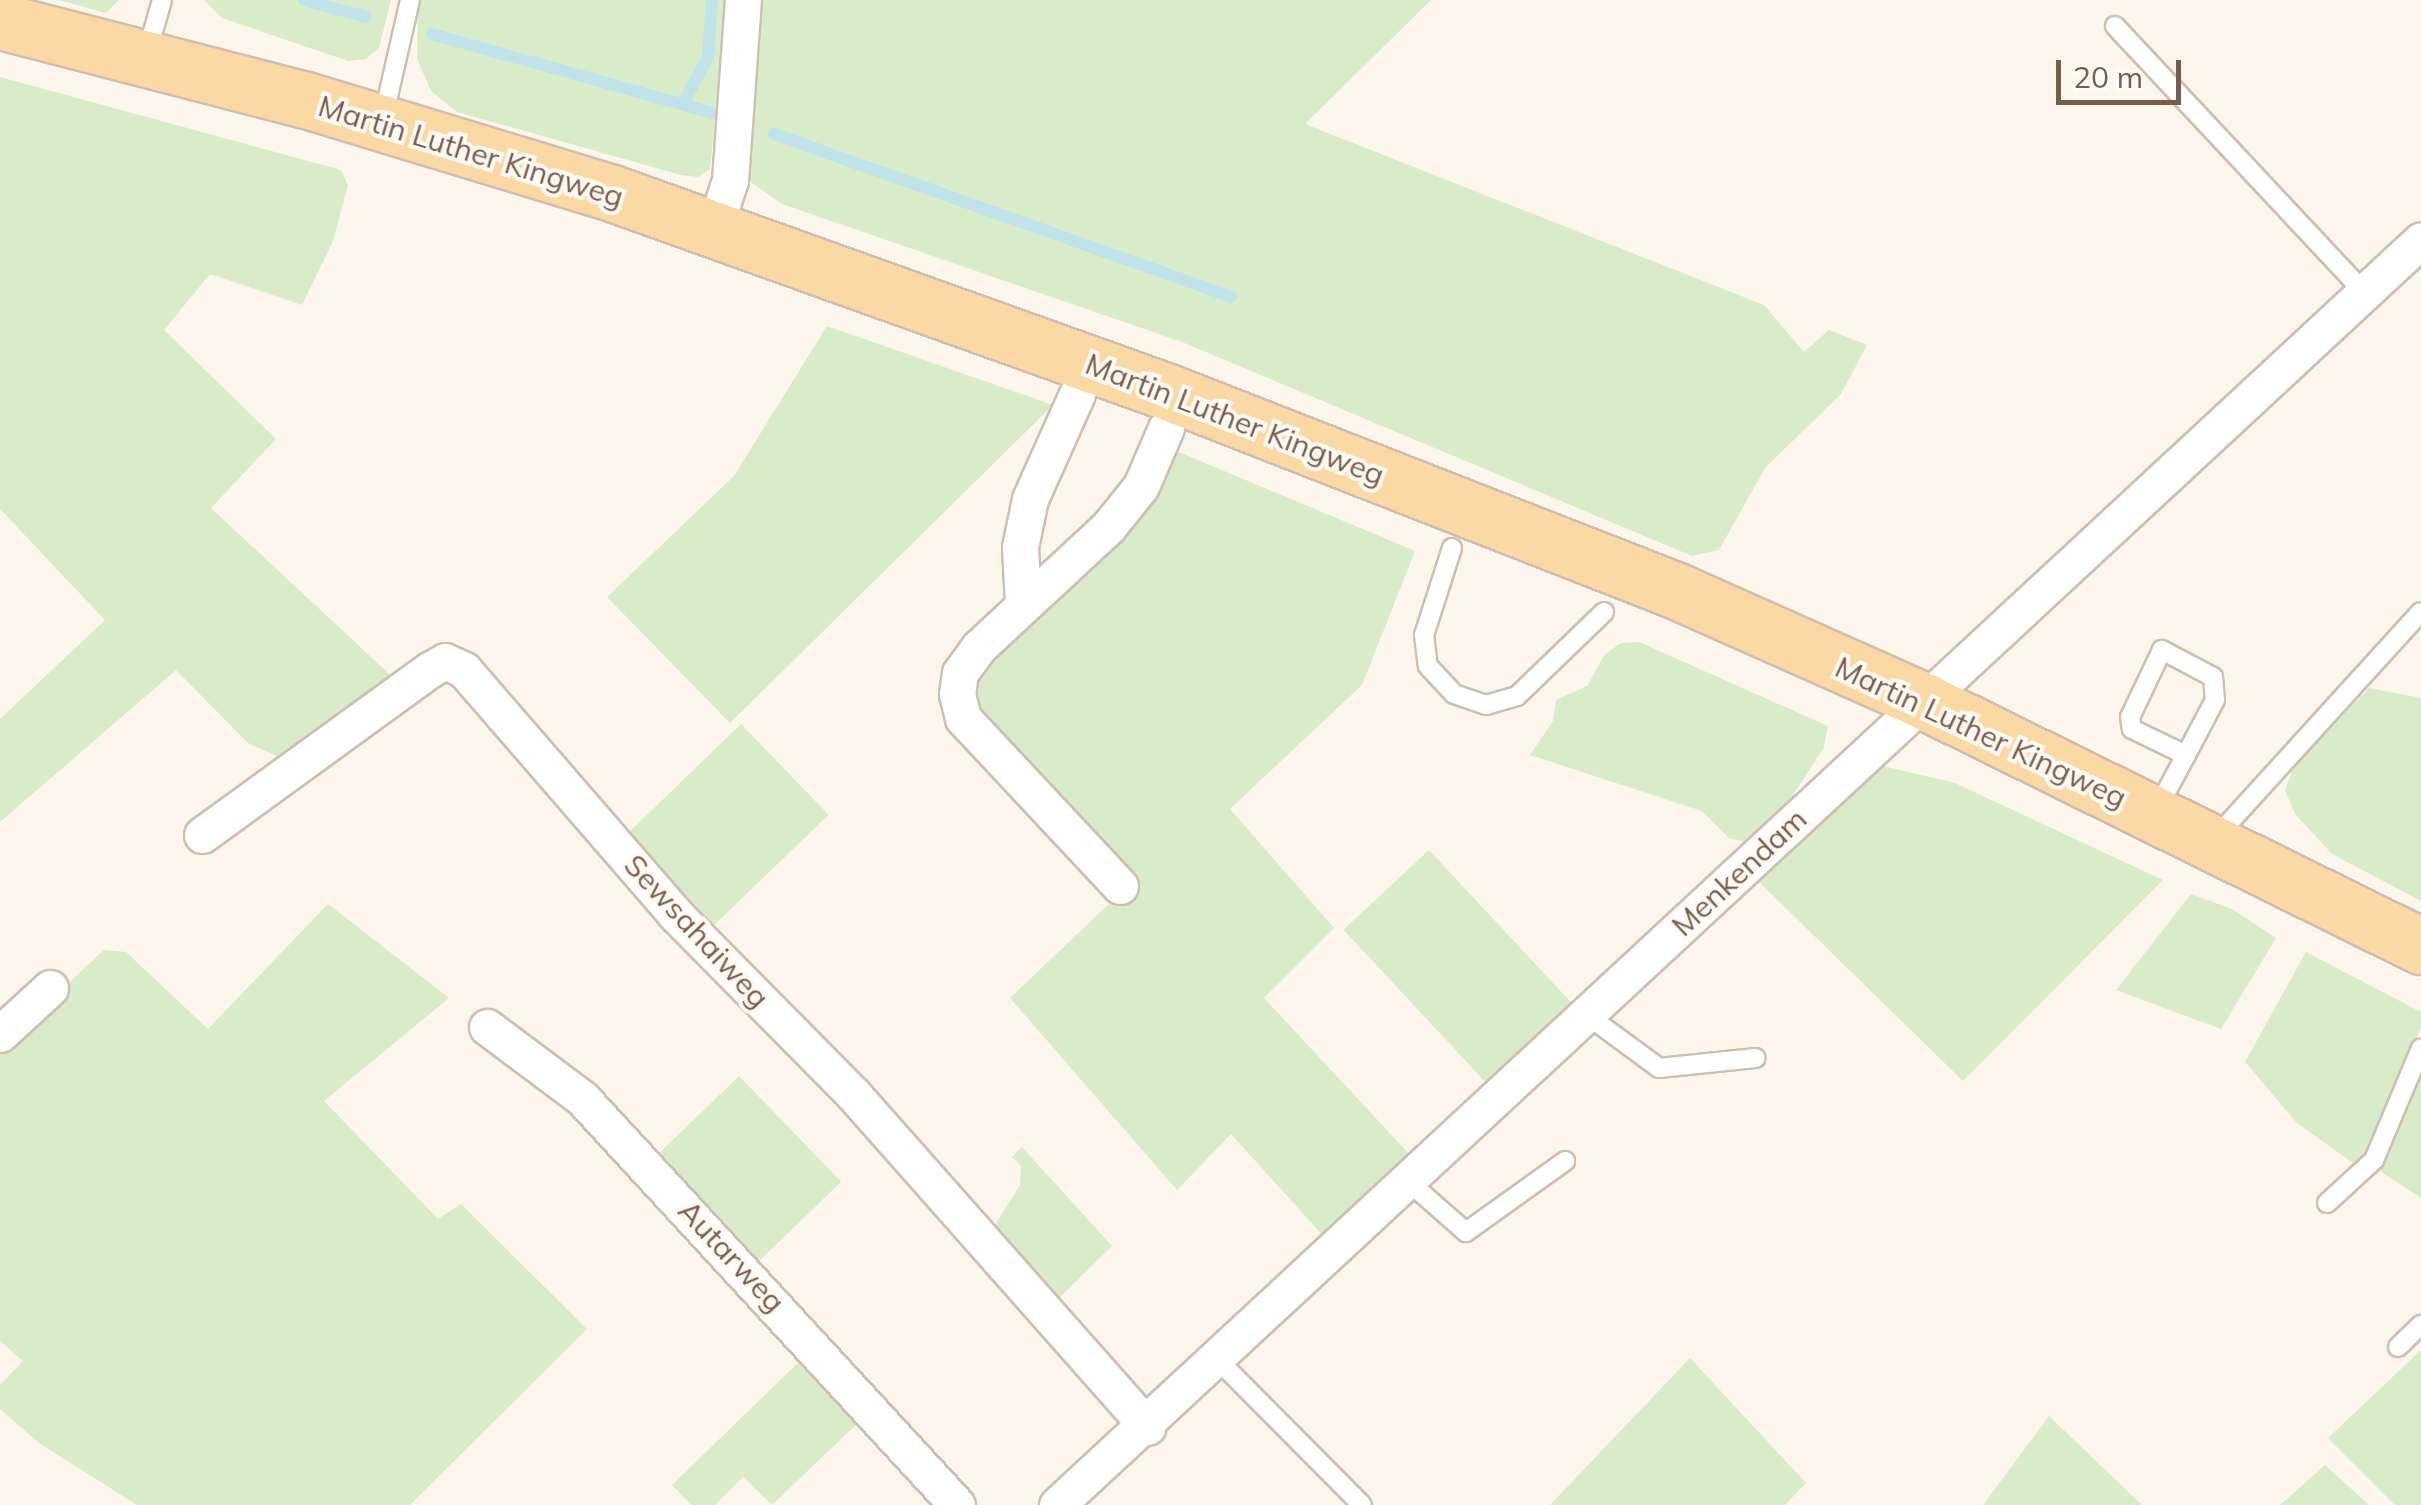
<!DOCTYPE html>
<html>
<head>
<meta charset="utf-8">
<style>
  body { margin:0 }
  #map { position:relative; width:2421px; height:1505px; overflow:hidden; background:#fdf6ec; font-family:Mulish,sans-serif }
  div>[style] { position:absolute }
  .green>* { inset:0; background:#d8ecc9; transform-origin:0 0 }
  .stream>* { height:12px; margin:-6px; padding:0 6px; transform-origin:6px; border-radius:6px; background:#bfe3e8 }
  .roads { filter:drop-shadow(2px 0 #d1beb0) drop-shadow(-2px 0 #d1beb0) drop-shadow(0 2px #d1beb0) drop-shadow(0 -2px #d1beb0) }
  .lane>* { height:18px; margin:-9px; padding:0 9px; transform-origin:9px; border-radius:9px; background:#fff }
  .street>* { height:35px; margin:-17.5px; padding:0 17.5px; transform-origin:17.5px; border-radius:17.5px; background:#fff }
  .primary>* { height:55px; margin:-27.5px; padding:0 27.5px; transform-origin:27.5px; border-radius:27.5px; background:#fbd9a5 }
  span { translate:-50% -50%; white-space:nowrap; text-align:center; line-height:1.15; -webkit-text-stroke:8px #fffaf3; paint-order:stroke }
  .street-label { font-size:30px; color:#7a5c4d }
  .scale { position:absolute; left:2056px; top:60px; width:125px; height:45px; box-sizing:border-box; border:5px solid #7a5c4d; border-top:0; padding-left:12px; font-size:30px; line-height:35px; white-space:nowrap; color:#7a5c4d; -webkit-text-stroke:8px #fffaf3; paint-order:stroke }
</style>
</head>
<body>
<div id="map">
  <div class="green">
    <div style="clip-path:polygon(59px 0,119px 0,106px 13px)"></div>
    <div style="clip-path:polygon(204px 0,391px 0,379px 48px,366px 59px,348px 61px,222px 18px)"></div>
    <div style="clip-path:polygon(418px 0,727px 0,710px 169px,698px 177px,681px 175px,457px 112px,431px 91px,417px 59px)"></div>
    <div style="clip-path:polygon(757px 0,1431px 0,1305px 124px,1764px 305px,1804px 352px,1829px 330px,1867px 345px,1841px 394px,1765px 468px,1719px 550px,1692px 556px,1182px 342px,782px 204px,752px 183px,743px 167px)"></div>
    <div style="clip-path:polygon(0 77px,341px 170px,348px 185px,333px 241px,302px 305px,210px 274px,164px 330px,276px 439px,211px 508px,401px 685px,294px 764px,248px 743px,176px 670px,0 822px,0 719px,105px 620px,0 509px)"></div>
    <div style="clip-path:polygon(827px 326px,1053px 405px,730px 723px,607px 597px,734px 476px)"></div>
    <div style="clip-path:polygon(1167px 447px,1415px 551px,1362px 685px,1230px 809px,1334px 928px,1264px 998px,1411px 1156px,1326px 1239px,1231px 1134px,1177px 1190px,1010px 998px,1132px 882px,976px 724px,971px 672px)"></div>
    <div style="clip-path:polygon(1639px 642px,1828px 726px,1824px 747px,1783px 811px,1751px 843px,1729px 838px,1702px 811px,1530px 755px,1553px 721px,1556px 700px,1587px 686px,1605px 654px,1621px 643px)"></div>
    <div style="clip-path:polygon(2369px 688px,2421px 698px,2421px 901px,2332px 854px,2295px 814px,2285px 790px,2293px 768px)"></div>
    <div style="left:741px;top:724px;width:126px;height:160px;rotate:46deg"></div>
    <div style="clip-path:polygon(1883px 766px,1955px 783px,2163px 880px,1963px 1081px,1756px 879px,1862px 773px)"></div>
    <div style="left:1429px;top:850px;width:211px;height:117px;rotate:47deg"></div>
    <div style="clip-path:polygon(2191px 894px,2232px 909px,2276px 938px,2221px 1029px,2116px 990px)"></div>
    <div style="clip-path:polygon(328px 904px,449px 998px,324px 1101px,438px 1219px,461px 1204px,587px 1329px,410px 1505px,137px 1505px,39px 1443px,0 1409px,0 1385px,23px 1361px,0 1341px,0 1047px,104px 950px,126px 952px,208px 1029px)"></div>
    <div style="clip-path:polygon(2306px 952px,2421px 1012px,2421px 1027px,2369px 1159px,2357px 1166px,2297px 1123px,2245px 1062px)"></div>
    <div style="clip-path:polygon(2421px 1074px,2421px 1198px,2380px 1171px)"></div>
    <div style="left:739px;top:1076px;width:147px;height:118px;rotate:46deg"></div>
    <div style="clip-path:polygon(1022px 1147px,1112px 1246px,1051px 1306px,991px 1231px,1020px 1185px,1021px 1166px,1012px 1157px)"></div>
    <div style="clip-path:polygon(2421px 1350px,2421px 1505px,2395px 1505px,2328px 1438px)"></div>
    <div style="clip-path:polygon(807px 1354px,865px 1416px,772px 1505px,743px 1477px,715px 1505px,691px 1505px,672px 1485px)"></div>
    <div style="clip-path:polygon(1690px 1358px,1806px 1483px,1785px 1505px,1550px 1505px)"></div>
    <div style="clip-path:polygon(2049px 1416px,2142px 1505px,1983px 1505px)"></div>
    <div style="clip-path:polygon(2325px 1465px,2369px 1505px,2280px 1505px)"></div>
  </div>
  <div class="stream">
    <div style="left:304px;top:0;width:64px;rotate:15.3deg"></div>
    <div style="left:432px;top:34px;width:292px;rotate:15.7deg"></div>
    <div style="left:684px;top:102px;width:51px;rotate:-61.9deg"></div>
    <div style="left:708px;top:57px;width:57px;rotate:-86deg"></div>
    <div style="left:774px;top:134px;width:485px;rotate:19.6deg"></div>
  </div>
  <div class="roads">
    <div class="lane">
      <div style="left:2115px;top:26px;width:364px;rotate:46.9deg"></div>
      <div style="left:147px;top:53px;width:55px;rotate:-74.2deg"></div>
      <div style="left:383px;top:118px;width:121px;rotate:-77.1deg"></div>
      <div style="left:1452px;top:548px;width:91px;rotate:107.8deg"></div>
      <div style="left:1424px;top:635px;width:31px;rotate:83deg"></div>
      <div style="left:1428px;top:666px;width:38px;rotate:47deg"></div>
      <div style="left:1454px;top:694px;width:34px;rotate:19deg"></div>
      <div style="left:1486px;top:705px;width:32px;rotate:-16deg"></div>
      <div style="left:1517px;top:696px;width:121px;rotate:-44deg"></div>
      <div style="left:2157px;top:809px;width:61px;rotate:-61.8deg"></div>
      <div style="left:2186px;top:755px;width:62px;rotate:-62.2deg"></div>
      <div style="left:2215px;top:700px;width:23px;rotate:-95deg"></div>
      <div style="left:2213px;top:677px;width:58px;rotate:-152.1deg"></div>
      <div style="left:2162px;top:650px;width:74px;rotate:115.5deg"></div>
      <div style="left:2130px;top:717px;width:12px;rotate:81deg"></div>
      <div style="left:2132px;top:729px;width:60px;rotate:25.7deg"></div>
      <div style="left:2216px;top:837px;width:304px;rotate:-47.7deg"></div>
      <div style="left:1587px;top:1015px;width:89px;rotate:36.4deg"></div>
      <div style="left:1659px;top:1068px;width:97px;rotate:-5.9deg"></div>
      <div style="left:1409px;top:1182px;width:76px;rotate:41.3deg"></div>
      <div style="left:1466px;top:1232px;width:122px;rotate:-35.6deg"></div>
      <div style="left:2327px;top:1203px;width:64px;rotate:-42.5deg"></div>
      <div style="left:2374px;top:1160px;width:121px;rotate:-67.2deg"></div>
      <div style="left:2398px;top:1347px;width:32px;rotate:-44deg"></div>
      <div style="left:1218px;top:1360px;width:204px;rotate:45.2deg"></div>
    </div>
    <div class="street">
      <div style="left:714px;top:229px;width:52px;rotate:-71.9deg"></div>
      <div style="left:730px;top:180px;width:180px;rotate:-85.9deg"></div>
      <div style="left:1023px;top:604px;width:57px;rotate:-93deg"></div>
      <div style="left:1020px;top:547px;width:49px;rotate:-78.2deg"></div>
      <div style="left:1030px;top:499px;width:115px;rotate:-65.9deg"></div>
      <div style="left:202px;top:835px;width:281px;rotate:-36deg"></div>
      <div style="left:429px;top:670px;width:18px;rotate:-29deg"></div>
      <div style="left:445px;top:661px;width:21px;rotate:25deg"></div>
      <div style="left:464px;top:670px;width:323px;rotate:49.1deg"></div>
      <div style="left:675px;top:914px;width:255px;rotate:45.3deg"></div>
      <div style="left:854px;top:1095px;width:443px;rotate:48.5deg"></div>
      <div style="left:1120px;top:886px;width:230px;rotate:-133.1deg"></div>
      <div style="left:963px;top:718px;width:25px;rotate:-104deg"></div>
      <div style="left:957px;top:694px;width:21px;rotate:-82deg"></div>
      <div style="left:960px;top:673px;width:32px;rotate:-54deg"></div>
      <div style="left:979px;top:647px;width:178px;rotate:-42.9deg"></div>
      <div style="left:1109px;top:526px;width:51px;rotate:-51.3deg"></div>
      <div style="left:1141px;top:486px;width:63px;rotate:-66.7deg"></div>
      <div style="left:487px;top:1027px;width:119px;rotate:36.8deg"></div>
      <div style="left:582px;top:1098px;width:553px;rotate:47.34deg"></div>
      <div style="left:0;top:1034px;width:68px;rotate:-42.6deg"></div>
      <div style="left:1057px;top:1505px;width:1860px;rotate:-42.84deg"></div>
    </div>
    <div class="primary">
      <div style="left:0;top:21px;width:316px;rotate:14.5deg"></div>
      <div style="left:306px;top:100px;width:320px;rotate:16.9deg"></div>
      <div style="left:612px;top:193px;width:591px;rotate:19.69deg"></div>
      <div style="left:1168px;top:392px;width:547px;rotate:21.35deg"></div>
      <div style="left:1677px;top:591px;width:273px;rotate:24deg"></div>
      <div style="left:1926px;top:702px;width:552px;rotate:26.24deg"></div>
    </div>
  </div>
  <div class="street-label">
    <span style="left:471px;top:151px;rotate:17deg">Martin Luther Kingweg</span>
    <span style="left:1235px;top:419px;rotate:21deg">Martin Luther Kingweg</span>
    <span style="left:1981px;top:732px;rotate:25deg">Martin Luther Kingweg</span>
    <span style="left:1739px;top:872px;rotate:-43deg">Menkendam</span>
    <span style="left:697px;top:931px;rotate:47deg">Sewsahaiweg</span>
    <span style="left:732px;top:1256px;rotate:47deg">Autarweg</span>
  </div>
  <div class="scale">20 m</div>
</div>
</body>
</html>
